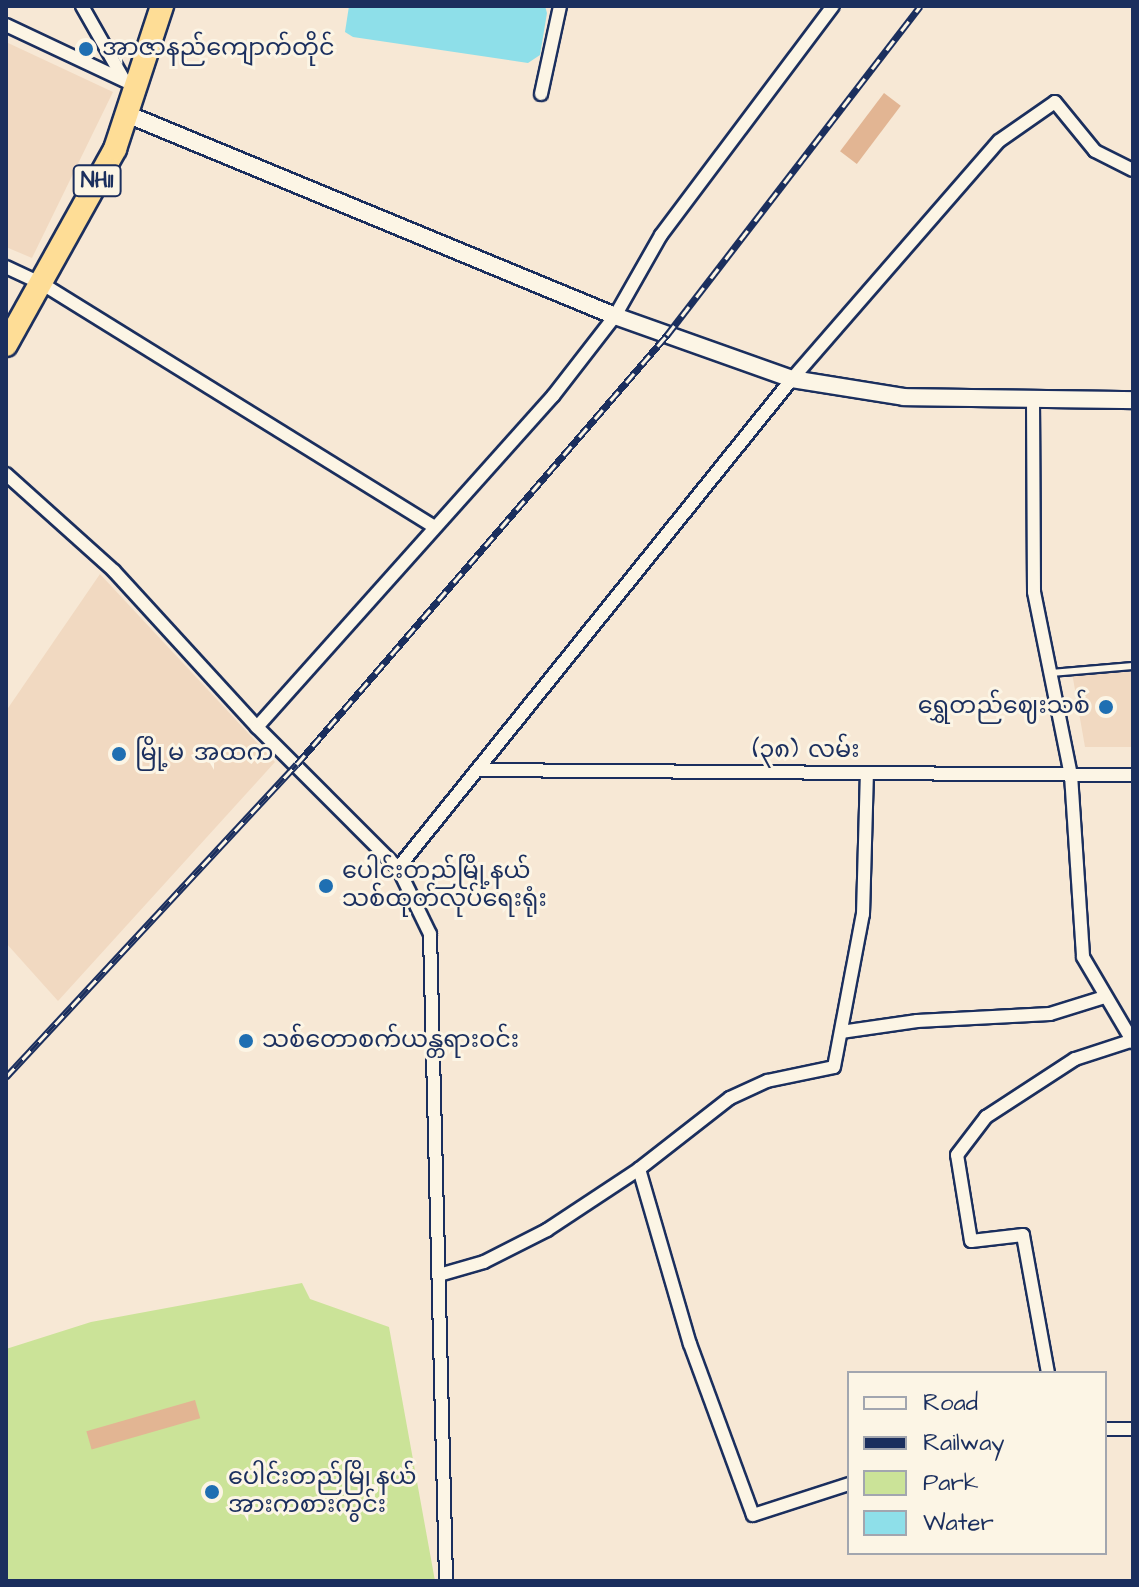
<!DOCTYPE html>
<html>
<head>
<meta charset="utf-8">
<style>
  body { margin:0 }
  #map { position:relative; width:1139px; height:1587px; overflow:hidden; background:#f7e8d5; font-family:"Architects Daughter","Noto Sans Myanmar",sans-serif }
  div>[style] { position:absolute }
  .built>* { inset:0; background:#f1d9c1 }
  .green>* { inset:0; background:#cbe398 }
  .water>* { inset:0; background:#8edfe9 }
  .building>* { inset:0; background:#e2b593; transform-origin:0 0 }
  .roads { filter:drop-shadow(2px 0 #1b2f5e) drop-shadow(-2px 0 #1b2f5e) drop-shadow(0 2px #1b2f5e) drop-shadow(0 -2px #1b2f5e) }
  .lane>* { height:6px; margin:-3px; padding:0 3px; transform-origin:3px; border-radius:3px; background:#fcf5e5 }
  .street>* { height:12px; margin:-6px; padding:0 6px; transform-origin:6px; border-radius:6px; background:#fcf5e5 }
  .secondary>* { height:16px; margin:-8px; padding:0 8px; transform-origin:8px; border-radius:8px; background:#fcf5e5 }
  .highway>* { height:22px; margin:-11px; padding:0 11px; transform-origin:11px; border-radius:11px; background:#fedd96 }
  .rail>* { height:7px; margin-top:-3.5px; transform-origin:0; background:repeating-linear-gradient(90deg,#fcf5e5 0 12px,#1b2f5e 0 24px); box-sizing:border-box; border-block:2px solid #1b2f5e }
  .dots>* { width:22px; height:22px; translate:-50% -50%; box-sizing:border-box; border:4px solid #fcf5e5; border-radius:50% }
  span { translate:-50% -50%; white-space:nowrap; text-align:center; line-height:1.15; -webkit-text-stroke:6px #fcf5e5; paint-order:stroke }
  .shield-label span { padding:2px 6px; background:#fcf5e5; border:2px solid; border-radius:6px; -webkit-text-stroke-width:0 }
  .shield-label { font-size:22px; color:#1b2f5e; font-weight:700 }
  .poi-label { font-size:24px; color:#1b2f5e }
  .left { translate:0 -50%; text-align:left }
  .right { translate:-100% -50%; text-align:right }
  .street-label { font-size:24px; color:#1b2f5e }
  .frame { position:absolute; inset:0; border:8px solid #1b2f5e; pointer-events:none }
  .legend { position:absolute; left:847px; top:1371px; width:260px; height:184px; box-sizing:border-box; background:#fcf5e5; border:2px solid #a2a6af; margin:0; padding:10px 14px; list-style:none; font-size:24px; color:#1b2f5e }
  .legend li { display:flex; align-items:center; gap:16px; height:40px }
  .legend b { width:40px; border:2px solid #a2a6af }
</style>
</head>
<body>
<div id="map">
  <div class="built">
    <div style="clip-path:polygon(6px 42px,113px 92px,32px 258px,6px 247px)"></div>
    <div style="clip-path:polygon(100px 574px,275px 762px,58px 1001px,6px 943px,6px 711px)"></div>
    <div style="clip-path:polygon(1133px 662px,1133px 747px,1085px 747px,1071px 667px)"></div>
  </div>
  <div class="green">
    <div style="clip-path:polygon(302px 1283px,310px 1299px,389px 1327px,435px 1581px,6px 1581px,6px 1349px,91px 1322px)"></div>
  </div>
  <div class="water">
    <div style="clip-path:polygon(349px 6px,545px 6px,547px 13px,540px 55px,528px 63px,353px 37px,345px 32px)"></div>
  </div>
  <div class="building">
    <div style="left:884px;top:93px;width:21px;height:73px;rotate:37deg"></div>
    <div style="left:195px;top:1400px;width:19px;height:113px;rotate:74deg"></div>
  </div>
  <div class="roads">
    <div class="lane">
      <div style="left:1051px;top:673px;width:82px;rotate:-4.9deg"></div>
    </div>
    <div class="street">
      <div style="left:82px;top:6px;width:85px;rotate:60.4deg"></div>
      <div style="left:6px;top:25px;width:146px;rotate:25.2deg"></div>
      <div style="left:541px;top:94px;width:90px;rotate:-77.8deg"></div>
      <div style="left:6px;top:267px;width:38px;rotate:25deg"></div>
      <div style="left:41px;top:283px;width:463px;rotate:31.8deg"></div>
      <div style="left:1033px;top:400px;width:192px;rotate:89.7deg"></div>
      <div style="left:1034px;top:592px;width:187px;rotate:78.6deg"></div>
      <div style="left:1071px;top:775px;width:182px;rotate:86.2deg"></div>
      <div style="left:1083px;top:957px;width:99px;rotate:59.5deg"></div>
      <div style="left:6px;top:474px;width:145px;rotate:41.9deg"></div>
      <div style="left:114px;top:571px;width:212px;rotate:47.5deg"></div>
      <div style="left:257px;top:727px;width:199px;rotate:45deg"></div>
      <div style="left:398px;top:868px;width:73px;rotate:64.1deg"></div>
      <div style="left:430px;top:934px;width:647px;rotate:88.58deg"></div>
      <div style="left:257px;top:727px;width:444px;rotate:-48.2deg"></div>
      <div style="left:553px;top:396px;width:101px;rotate:-52.2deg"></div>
      <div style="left:615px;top:316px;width:93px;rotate:-60.4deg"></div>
      <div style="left:661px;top:235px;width:286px;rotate:-53.1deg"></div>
      <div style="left:478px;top:770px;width:655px;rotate:0.44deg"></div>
      <div style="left:398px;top:868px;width:628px;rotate:-51.14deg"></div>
      <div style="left:792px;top:379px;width:315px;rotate:-49deg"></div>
      <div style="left:999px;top:141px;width:68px;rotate:-34.9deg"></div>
      <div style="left:1055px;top:102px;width:63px;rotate:50.8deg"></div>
      <div style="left:1095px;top:151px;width:42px;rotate:26.6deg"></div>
      <div style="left:841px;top:1032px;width:77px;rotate:-8.2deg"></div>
      <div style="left:917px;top:1021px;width:133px;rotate:-3deg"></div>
      <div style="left:1050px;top:1014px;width:58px;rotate:-17.2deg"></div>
      <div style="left:639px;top:1169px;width:182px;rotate:73.8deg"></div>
      <div style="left:690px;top:1344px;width:182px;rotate:69.8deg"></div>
      <div style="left:753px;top:1515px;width:101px;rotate:-17.9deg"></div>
      <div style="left:439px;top:1275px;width:47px;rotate:-16.1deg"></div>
      <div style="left:484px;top:1262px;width:71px;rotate:-26.9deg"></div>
      <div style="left:547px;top:1230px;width:110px;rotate:-33.5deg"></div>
      <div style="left:639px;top:1169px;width:115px;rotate:-38deg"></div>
      <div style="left:730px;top:1098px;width:41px;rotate:-24.7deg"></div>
      <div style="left:767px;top:1081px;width:68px;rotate:-11.8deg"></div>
      <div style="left:834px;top:1067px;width:156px;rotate:-79.3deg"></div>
      <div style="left:863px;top:914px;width:141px;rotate:-88.4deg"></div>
      <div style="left:1048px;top:1373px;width:140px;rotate:-100.3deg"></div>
      <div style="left:1023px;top:1235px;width:52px;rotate:173.4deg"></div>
      <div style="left:971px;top:1241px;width:87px;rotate:-99.2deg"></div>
      <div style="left:957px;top:1155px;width:48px;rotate:-52.7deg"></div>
      <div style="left:986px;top:1117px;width:106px;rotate:-33.1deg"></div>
      <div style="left:1075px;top:1059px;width:61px;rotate:-18.1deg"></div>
      <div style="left:1105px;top:1429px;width:28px"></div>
    </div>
    <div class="secondary">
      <div style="left:129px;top:115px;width:526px;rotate:22.47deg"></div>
      <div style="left:615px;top:316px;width:188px;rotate:19.6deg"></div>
      <div style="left:792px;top:379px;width:113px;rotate:9.1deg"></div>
      <div style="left:904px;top:397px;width:229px;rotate:0.8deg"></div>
    </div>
    <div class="highway">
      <div style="left:6px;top:345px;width:224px;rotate:-60.9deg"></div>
      <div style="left:115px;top:149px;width:151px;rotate:-71.8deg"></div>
    </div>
  </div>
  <div class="rail">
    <div style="left:6px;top:1077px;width:427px;rotate:-47.1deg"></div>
    <div style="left:297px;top:764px;width:567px;rotate:-49.22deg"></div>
    <div style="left:667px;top:335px;width:415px;rotate:-52.4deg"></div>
  </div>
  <div class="dots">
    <div style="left:86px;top:49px;background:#1f6fb2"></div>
    <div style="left:1106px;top:707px;background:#1f6fb2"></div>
    <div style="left:119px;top:754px;background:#1f6fb2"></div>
    <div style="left:326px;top:886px;background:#1f6fb2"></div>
    <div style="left:246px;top:1041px;background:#1f6fb2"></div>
    <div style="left:212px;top:1492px;background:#1f6fb2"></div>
  </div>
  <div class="shield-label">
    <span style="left:97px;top:181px">NH11</span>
  </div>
  <div class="poi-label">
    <span class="left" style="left:102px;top:49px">အာဇာနည်ကျောက်တိုင်</span>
    <span class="right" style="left:1090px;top:707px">ရွှေတည်ဈေးသစ်</span>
    <span class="left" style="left:135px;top:754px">မြို့မ အထက</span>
    <span class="left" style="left:342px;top:886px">ပေါင်းတည်မြို့နယ်<br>သစ်ထုတ်လုပ်ရေးရုံး</span>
    <span class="left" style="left:262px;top:1041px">သစ်တောစက်ယန္တရားဝင်း</span>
    <span class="left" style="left:228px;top:1492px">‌ပေါင်းတည်မြို့နယ်<br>အားကစားကွင်း</span>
  </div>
  <div class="street-label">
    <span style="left:806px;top:751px">(၃၈) လမ်း</span>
  </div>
  <div class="frame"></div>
  <ul class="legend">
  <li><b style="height:10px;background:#fcf5e5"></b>Road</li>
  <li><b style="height:10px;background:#1b2f5e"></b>Railway</li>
  <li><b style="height:22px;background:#cbe398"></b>Park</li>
  <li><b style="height:22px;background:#8edfe9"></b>Water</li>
  </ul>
</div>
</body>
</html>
